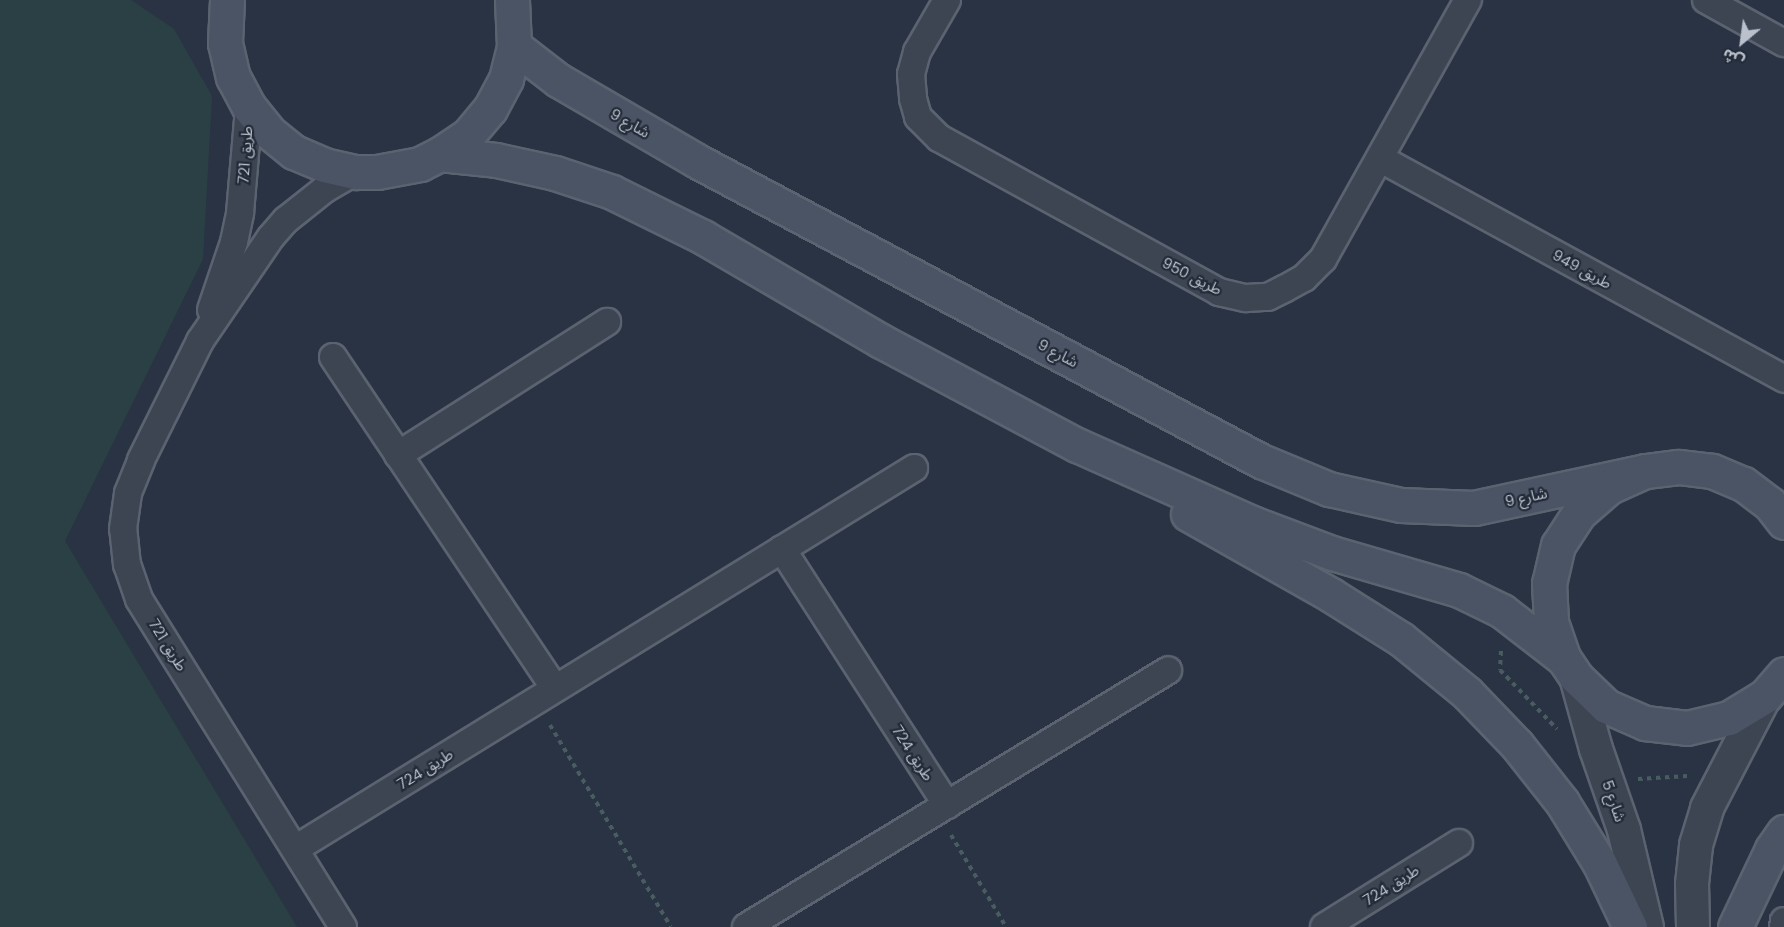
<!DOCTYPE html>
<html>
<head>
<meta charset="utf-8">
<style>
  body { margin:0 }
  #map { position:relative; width:1784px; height:927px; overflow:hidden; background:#293343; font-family:Poppins,"Noto Sans Arabic",sans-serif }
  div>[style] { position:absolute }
  .green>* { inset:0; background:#2b4044 }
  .path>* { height:4px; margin-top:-2px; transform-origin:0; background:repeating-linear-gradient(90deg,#495d60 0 4.5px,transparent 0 9px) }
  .roads { filter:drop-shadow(2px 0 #5b6370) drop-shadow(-2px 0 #5b6370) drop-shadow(0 2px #5b6370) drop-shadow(0 -2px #5b6370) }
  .minor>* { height:26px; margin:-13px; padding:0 13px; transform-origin:13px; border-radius:13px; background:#3d4553 }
  .tertiary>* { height:32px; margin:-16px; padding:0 16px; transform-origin:16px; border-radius:16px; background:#3d4553 }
  .secondary>* { height:33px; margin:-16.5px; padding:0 16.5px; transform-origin:16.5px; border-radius:16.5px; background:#4b5465 }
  span { translate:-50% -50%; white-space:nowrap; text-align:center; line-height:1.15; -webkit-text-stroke:4.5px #222a38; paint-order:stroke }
  .street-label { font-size:15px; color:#bac1cc }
  .north { position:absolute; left:1712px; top:12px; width:60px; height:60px; -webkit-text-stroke:4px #222a38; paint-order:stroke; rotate:209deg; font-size:16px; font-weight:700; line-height:24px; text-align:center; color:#bac1cc }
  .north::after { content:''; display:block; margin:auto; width:21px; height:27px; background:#bac1cc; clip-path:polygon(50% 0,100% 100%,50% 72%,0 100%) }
</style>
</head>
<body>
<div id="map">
  <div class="green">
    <div style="clip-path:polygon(0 0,131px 0,174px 29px,212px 96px,203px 259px,65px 541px,297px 927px,0 927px)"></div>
  </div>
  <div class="path">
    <div style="left:1501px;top:651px;width:19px;rotate:93deg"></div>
    <div style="left:1500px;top:670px;width:82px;rotate:46deg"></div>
    <div style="left:550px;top:725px;width:235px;rotate:59.1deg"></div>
    <div style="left:1638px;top:779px;width:49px;rotate:-3.5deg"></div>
    <div style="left:951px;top:835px;width:107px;rotate:59.1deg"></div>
  </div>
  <div class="roads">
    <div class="minor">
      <div style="left:947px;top:0;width:60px;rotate:120deg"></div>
      <div style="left:917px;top:52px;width:23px;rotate:105deg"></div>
      <div style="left:911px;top:74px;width:25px;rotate:85deg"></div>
      <div style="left:913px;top:99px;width:19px;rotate:74deg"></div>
      <div style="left:918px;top:117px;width:30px;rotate:45deg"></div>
      <div style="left:939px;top:138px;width:320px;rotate:28.8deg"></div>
      <div style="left:1219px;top:292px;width:28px;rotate:13deg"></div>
      <div style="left:1246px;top:298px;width:22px;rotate:-3deg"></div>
      <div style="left:1268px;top:297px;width:18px;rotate:-27deg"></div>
      <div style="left:1284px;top:289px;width:23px;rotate:-29deg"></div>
      <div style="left:1304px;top:278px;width:27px;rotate:-45deg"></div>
      <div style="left:1323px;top:259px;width:297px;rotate:-60.8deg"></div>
      <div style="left:1706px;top:0;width:89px;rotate:28.9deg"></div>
      <div style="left:1381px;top:159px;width:459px;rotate:28.6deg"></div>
      <div style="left:211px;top:310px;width:72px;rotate:-71.3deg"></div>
      <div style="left:234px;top:242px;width:30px;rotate:-78deg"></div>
      <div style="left:240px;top:213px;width:106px;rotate:-85.1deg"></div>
      <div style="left:333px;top:357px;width:399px;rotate:56.2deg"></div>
      <div style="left:398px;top:455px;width:248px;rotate:-32.5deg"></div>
      <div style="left:782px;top:549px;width:305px;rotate:57.2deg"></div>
      <div style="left:295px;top:849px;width:727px;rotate:-31.61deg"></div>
      <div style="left:343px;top:927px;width:386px;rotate:-121.9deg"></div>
      <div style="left:139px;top:599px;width:36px;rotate:-109deg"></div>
      <div style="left:127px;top:565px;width:36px;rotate:-96deg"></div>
      <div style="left:123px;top:529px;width:36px;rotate:-82deg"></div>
      <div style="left:128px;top:493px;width:35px;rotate:-68deg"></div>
      <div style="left:141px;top:460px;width:133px;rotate:-63.6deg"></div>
      <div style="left:200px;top:341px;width:126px;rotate:-55.7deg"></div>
      <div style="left:271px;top:237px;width:23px;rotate:-49deg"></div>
      <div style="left:286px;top:220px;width:50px;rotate:-38.5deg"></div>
      <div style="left:325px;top:189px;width:34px;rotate:-30deg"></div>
      <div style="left:746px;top:927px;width:494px;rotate:-31.3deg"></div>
      <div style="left:1324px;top:927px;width:159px;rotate:-31.9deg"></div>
      <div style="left:1783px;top:927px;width:6px;rotate:-81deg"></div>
    </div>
    <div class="tertiary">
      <div style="left:1576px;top:677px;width:75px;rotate:74.5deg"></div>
      <div style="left:1596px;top:749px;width:86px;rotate:70.9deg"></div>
      <div style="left:1624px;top:830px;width:100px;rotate:76.7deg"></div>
      <div style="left:1693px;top:927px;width:43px;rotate:-91.3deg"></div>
      <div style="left:1692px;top:884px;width:39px;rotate:-84deg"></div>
      <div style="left:1696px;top:845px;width:39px;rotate:-73deg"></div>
      <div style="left:1707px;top:808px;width:126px;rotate:-62.6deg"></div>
    </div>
    <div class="secondary">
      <div style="left:227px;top:0;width:43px;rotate:92.7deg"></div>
      <div style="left:225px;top:43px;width:35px;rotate:77deg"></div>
      <div style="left:233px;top:77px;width:34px;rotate:62deg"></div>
      <div style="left:249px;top:107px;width:32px;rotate:51deg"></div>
      <div style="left:269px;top:132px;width:32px;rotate:39deg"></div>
      <div style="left:294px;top:152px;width:33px;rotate:23deg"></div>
      <div style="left:324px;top:165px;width:32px;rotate:13deg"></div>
      <div style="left:355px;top:172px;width:22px"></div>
      <div style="left:377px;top:172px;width:44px;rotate:-10.5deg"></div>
      <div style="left:420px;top:164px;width:22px;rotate:-27deg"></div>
      <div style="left:440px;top:154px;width:34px;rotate:-34deg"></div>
      <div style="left:468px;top:135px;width:34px;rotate:-50deg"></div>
      <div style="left:490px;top:109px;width:34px;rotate:-62deg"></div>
      <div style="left:506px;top:79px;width:34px;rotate:-76deg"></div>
      <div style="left:514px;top:46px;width:46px;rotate:-92.5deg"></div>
      <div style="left:514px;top:46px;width:56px;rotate:37.7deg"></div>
      <div style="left:558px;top:80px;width:161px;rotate:30.2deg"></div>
      <div style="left:697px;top:161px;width:639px;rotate:28.01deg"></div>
      <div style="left:1261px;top:461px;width:74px;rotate:22.4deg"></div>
      <div style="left:1329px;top:489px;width:74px;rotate:12.5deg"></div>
      <div style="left:1401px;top:505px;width:73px;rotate:2.4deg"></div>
      <div style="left:1474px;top:508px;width:175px;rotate:-12.2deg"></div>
      <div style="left:440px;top:154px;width:56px;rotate:6.1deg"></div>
      <div style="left:496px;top:160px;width:60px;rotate:12.4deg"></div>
      <div style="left:555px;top:173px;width:60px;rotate:18.4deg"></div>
      <div style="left:612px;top:192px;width:102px;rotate:26.3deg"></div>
      <div style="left:703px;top:237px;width:206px;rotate:30.3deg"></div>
      <div style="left:881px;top:341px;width:222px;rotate:28deg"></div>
      <div style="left:1077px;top:445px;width:192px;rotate:24deg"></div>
      <div style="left:1252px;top:523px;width:85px;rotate:20.6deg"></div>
      <div style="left:1332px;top:553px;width:132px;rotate:16.2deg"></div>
      <div style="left:1459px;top:590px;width:48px;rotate:26deg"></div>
      <div style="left:1502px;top:611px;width:78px;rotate:37.7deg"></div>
      <div style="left:1188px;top:514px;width:164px;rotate:29.5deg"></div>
      <div style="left:1331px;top:595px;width:83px;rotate:32.2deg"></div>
      <div style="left:1401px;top:639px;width:85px;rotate:39.3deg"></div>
      <div style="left:1467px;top:693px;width:72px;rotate:46.1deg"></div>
      <div style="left:1517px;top:745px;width:73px;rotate:51.7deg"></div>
      <div style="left:1562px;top:802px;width:73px;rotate:58.5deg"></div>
      <div style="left:1600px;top:864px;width:70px;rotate:64.5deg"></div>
      <div style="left:1784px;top:522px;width:23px;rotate:-128deg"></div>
      <div style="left:1770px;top:504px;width:34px;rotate:-143deg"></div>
      <div style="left:1743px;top:484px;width:34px;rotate:-157deg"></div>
      <div style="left:1712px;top:471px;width:34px;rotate:-173deg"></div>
      <div style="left:1678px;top:467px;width:33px;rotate:173deg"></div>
      <div style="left:1645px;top:471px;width:39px;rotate:156deg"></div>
      <div style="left:1609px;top:487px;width:40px;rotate:139deg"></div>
      <div style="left:1579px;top:513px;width:38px;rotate:123deg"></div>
      <div style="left:1558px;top:545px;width:39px;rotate:103deg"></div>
      <div style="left:1549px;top:583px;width:39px;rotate:87deg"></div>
      <div style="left:1551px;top:622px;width:39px;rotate:71deg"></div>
      <div style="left:1564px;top:659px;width:22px;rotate:56deg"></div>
      <div style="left:1576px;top:677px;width:42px;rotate:44deg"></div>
      <div style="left:1606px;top:706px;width:43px;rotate:23.6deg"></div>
      <div style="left:1645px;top:723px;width:42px;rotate:6.8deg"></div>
      <div style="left:1687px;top:728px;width:43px;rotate:-13.4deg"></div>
      <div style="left:1729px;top:718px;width:42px;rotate:-31.4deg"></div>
      <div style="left:1765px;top:696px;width:29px;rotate:-49deg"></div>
      <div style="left:1735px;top:927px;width:86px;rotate:-64.6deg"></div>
      <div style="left:1772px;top:849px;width:21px;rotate:-55deg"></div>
    </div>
  </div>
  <div class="street-label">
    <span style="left:630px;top:123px;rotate:30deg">شارع 9</span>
    <span style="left:245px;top:155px;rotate:-86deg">طريق 721</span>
    <span style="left:1582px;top:269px;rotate:29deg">طريق 949</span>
    <span style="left:1192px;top:276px;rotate:27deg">طريق 950</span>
    <span style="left:1058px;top:353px;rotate:28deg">شارع 9</span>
    <span style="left:1526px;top:497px;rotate:-12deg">شارع 9</span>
    <span style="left:168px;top:645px;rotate:58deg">طريق 721</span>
    <span style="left:913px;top:753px;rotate:57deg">طريق 724</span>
    <span style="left:425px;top:769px;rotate:-32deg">طريق 724</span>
    <span style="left:1614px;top:801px;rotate:71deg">شارع 5</span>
    <span style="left:1391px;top:885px;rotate:-32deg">طريق 724</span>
  </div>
  <div class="north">ش</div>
</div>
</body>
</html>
